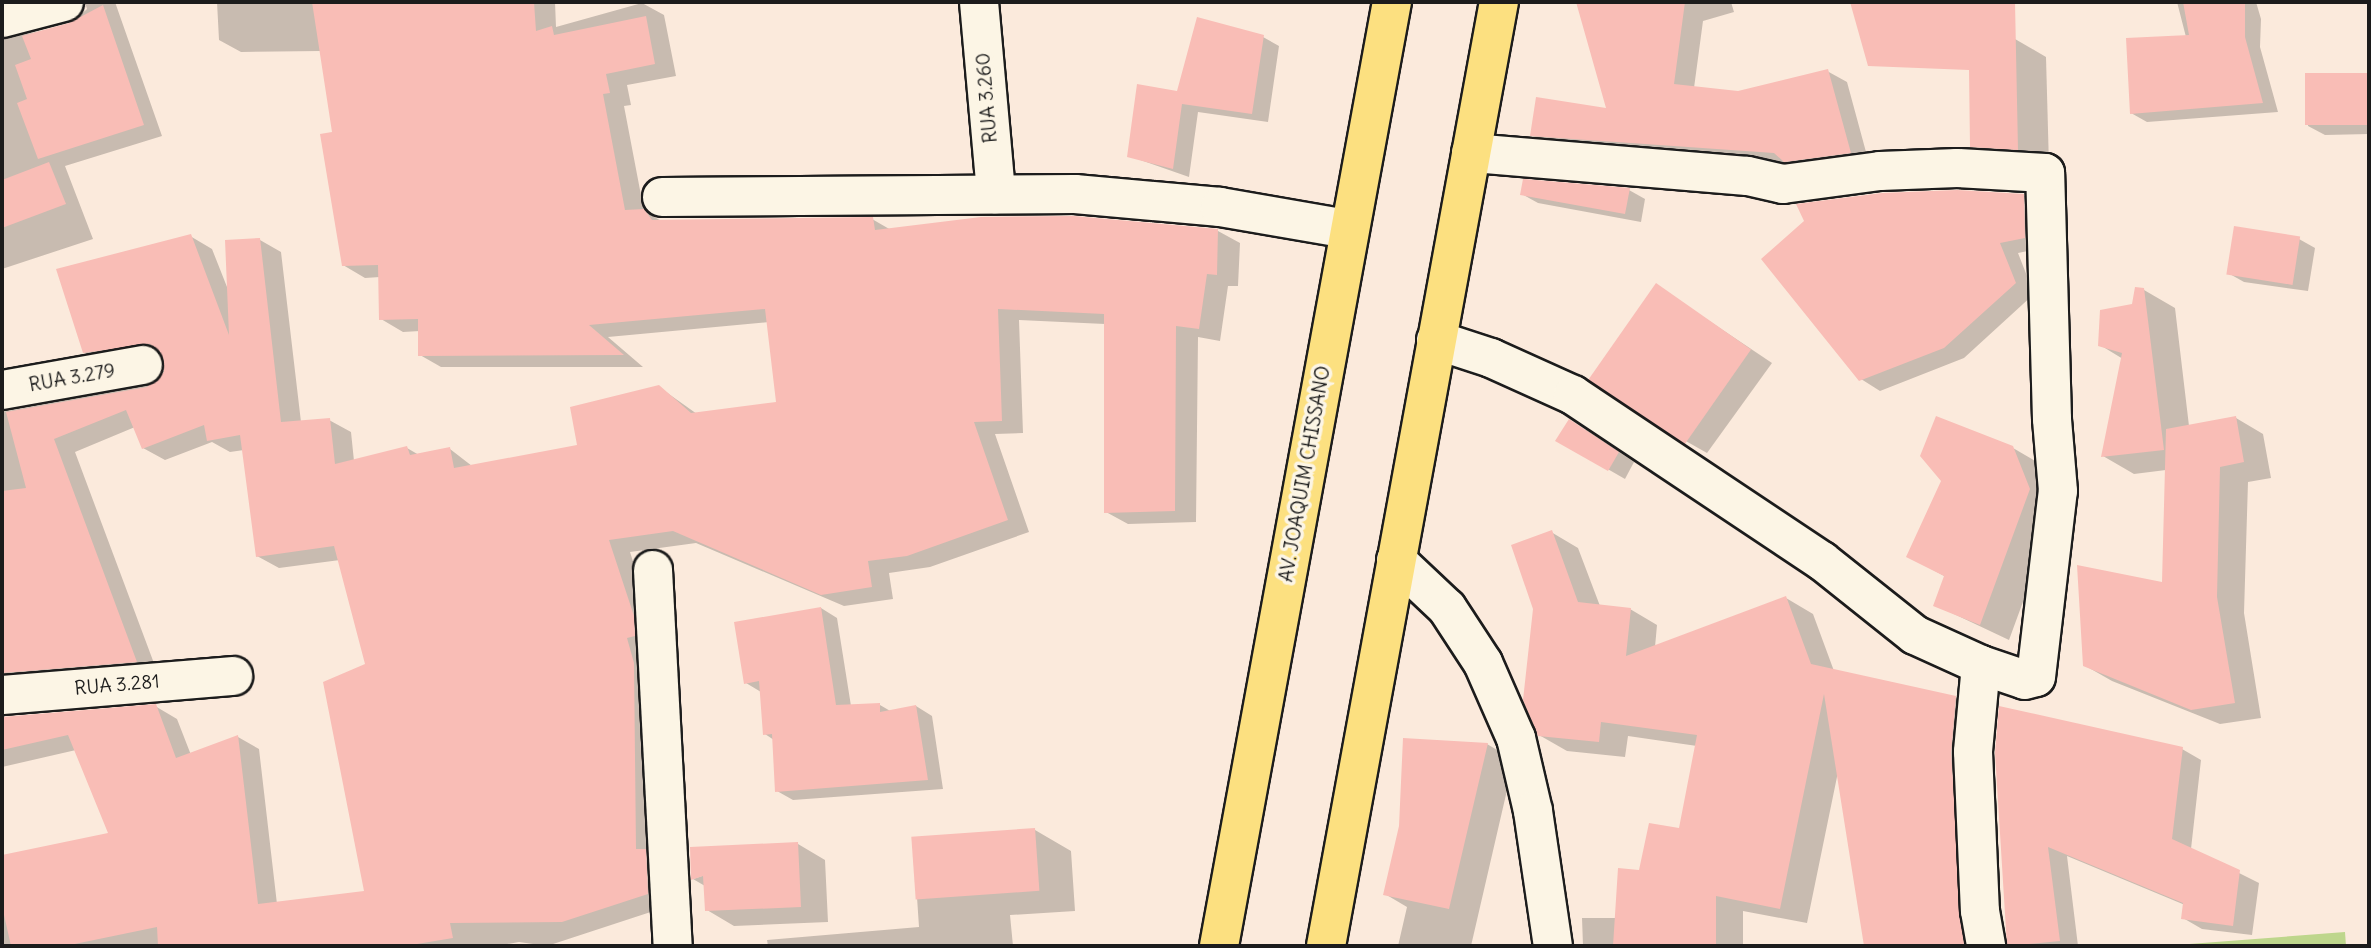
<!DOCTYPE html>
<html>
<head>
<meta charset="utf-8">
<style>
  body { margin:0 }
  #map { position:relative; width:2371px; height:948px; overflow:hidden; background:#fbeadc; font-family:Delius,sans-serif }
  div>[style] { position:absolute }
  .green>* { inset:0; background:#bed68c }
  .shadow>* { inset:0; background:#0003 }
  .building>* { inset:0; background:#f9bdb6; transform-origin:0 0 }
  .roads { filter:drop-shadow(2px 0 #1c1c1c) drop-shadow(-2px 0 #1c1c1c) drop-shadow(0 2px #1c1c1c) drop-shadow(0 -2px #1c1c1c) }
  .street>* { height:38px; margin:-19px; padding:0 19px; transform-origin:19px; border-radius:19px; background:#fcf5e5 }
  .primary>* { height:38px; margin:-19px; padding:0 19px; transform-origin:19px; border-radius:19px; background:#fce080 }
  span { translate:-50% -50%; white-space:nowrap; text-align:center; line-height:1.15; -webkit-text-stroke:7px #fcf5e5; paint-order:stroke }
  .street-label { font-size:19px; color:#1c1c1c }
  .frame { position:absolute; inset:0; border:4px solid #1c1c1c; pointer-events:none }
</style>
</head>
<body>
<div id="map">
  <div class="green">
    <div style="clip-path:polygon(2345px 932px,2346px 946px,2163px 946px)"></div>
  </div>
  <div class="shadow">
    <div style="clip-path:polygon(85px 2px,115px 2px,162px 136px,65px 166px,93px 239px,2px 269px,2px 39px,70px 25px,87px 9px)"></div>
    <div style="clip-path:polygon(217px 2px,416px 2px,460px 226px,484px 223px,474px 2px,555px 2px,556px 27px,642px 3px,664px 15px,676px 76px,627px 85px,631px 105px,624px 106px,644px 211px,663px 222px,872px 219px,891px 230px,1218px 231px,1240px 243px,1238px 286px,1228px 286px,1220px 341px,1198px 337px,1196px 522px,1128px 524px,1106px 512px,1105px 324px,1019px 320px,1023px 433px,995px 434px,1029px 532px,930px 567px,889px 573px,893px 599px,844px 606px,696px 543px,630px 552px,655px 630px,669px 906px,547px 946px,519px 942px,496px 946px,2px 946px,2px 851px,4px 857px,110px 834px,76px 750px,2px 767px,2px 712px,6px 718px,155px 706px,177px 719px,191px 755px,238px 737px,259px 749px,277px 904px,366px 892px,367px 665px,340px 560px,279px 568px,257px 556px,244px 450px,230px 452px,212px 442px,165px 460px,143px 448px,135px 427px,75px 452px,158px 674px,2px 709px,2px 412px,159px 383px,167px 362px,163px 358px,106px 365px,84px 352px,190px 236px,212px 249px,229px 292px,260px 240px,281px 252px,301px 422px,329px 420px,351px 432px,354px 461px,407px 448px,419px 455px,450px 449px,472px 466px,579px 446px,659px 387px,697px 414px,778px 404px,769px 322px,608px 337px,643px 367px,441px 367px,420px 355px,420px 331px,403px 332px,381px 319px,380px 277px,365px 278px,343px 265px,334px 133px,321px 51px,241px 52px,219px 40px)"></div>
    <div style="clip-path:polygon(1601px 2px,1731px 2px,1734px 12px,1703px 21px,1694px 88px,1738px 93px,1827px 71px,1847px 82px,1869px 163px,1805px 172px,1789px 163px,1551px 146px,1531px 135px,1609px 110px,1579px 8px)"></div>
    <div style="clip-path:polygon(2177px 2px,2256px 2px,2261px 19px,2260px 47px,2278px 112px,2147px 122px,2131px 113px,2186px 37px)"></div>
    <div style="clip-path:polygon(1263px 37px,1279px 46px,1268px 122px,1198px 112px,1189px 177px,1129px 156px,1178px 93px)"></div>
    <div style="clip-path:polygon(2015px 39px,2046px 57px,2049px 166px,2003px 164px,1972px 146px)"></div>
    <div style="clip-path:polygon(2369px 75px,2369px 134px,2325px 135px,2308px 126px,2307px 76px)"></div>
    <div style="clip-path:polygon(1629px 190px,1645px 199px,1641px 222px,1538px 203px,1522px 194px)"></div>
    <div style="clip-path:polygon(2023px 195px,2042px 206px,2043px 248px,2018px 253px,2034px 294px,1964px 358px,1880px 391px,1861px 379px,1806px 222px)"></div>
    <div style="clip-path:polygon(2299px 239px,2315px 248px,2308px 291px,2244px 282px,2228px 273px)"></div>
    <div style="clip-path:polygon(1657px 286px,1772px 363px,1707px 453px,1684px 440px)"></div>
    <div style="clip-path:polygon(2144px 290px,2175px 308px,2189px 426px,2236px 418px,2263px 434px,2271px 478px,2248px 482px,2244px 613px,2261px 718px,2220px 724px,2112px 681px,2084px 665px,2164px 584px,2166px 470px,2134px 474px,2103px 456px,2123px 359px,2100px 345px)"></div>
    <div style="clip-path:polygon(1586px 430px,1634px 462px,1625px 479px,1557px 440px)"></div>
    <div style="clip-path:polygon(2013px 448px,2042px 465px,2058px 506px,2009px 640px,1935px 605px,1946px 577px,1908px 556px)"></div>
    <div style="clip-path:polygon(1551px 532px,1578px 548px,1600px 606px,1630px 609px,1657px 625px,1655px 647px,1786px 598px,1813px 614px,1834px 671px,1956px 698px,1983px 714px,1988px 946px,1865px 946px,1838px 772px,1807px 923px,1743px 911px,1743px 946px,1583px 946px,1582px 918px,1616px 918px,1641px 872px,1681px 830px,1697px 746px,1628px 736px,1625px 757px,1567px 751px,1539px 735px)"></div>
    <div style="clip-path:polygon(821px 608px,837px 618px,851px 706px,880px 705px,892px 712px,916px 706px,932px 716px,943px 789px,793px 800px,777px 791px,774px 740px,765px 734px,761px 692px,746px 683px)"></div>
    <div style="clip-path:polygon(1487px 744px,1514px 760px,1471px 946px,1398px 946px,1407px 907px,1385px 894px)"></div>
    <div style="clip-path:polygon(2182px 749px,2201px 760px,2191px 849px,2259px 883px,2252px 935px,2202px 929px,2183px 918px,2185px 905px,2067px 856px,2078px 946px,2009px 946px,1997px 753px)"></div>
    <div style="clip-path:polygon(1035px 830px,1071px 851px,1075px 911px,1010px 915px,1013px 946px,768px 946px,767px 940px,919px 927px,913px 838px)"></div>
    <div style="clip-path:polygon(798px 844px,825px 860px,828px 922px,734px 926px,707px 910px,705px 886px,693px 879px)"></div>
  </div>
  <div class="building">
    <div style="clip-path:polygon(312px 2px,534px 2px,536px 31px,552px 26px,554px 35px,646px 16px,655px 64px,606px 74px,610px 93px,603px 94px,625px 210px,644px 209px,652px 220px,873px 217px,875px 230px,981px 217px,1074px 216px,1218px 229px,1217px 275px,1207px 274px,1199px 329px,1176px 326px,1175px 511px,1104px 513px,1104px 314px,998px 309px,1002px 421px,974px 422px,1008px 520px,907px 556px,868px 561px,872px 587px,821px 595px,673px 531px,609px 540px,634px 616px,635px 636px,627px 638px,634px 663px,636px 849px,646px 849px,648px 894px,562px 922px,450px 923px,453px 938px,405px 946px,158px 946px,157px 927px,65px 946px,11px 946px,2px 906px,2px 855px,108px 833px,68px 735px,2px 750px,2px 717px,156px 704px,176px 758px,238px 735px,258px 904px,364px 891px,323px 682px,365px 664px,334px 546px,256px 557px,240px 435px,207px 441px,204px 425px,142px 449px,126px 410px,54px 439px,137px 662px,2px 673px,2px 491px,26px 488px,6px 412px,147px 387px,164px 372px,160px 352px,150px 344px,83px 353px,56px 269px,191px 234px,229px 335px,225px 240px,260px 238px,281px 422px,330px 418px,335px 464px,407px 446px,410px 455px,450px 447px,454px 468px,577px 445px,570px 407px,659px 385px,691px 413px,776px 402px,765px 309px,589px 325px,624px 355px,418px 356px,418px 319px,379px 320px,378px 265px,342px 266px,320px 134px,332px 132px)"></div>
    <div style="clip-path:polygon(1576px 2px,1685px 2px,1674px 84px,1738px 91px,1828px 69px,1851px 153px,1784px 162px,1774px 153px,1530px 136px,1536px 97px,1606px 108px)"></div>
    <div style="clip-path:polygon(1850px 2px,2015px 2px,2018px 150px,1970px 147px,1969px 70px,1868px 66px)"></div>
    <div style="clip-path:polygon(2183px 2px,2245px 2px,2245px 37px,2263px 103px,2130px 114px,2126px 38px,2189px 35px)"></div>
    <div style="clip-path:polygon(103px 5px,144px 125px,38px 159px,17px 103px,27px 99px,15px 65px,31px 59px,22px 36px,69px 23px)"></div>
    <div style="clip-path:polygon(1197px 17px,1264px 35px,1252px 114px,1182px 104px,1173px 169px,1127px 157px,1137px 84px,1177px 91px)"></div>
    <div style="left:2369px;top:73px;width:52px;height:64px;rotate:90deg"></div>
    <div style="clip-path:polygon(49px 162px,66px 204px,2px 228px,2px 180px)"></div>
    <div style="clip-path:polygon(1523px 179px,1630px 188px,1625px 214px,1520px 195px)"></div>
    <div style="clip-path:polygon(1957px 190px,2024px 194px,2025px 238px,2000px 243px,2016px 283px,1944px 348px,1859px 381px,1761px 259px,1804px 221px,1796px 204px,1882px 193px)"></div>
    <div style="left:2234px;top:226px;width:67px;height:49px;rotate:9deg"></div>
    <div style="left:1656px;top:283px;width:116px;height:118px;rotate:35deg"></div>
    <div style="clip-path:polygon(2135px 287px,2144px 288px,2164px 450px,2101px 457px,2122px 353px,2098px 346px,2100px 310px,2132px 304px)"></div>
    <div style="clip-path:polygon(1936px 416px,2013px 446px,2030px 489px,1980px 625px,1933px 606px,1944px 576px,1906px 557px,1941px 481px,1920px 456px)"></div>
    <div style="clip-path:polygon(2236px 416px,2244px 462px,2220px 467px,2217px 597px,2235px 703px,2191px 710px,2083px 666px,2077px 565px,2162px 582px,2166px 429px)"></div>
    <div style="clip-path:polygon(1569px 419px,1619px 452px,1608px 471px,1555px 441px)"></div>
    <div style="clip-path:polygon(1552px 530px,1578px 602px,1631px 608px,1626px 656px,1786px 596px,1811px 664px,1956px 696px,1951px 753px,1964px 946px,1864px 946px,1824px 694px,1780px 909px,1716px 896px,1716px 946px,1613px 946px,1618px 868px,1639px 870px,1649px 823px,1679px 828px,1697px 735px,1601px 722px,1599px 742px,1538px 736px,1523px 700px,1533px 609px,1511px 545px)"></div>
    <div style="clip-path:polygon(821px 607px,836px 705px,880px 703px,880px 712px,916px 705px,928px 780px,775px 792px,772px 734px,763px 735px,759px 681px,744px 684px,734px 622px)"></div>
    <div style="clip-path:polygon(1999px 706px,2183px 747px,2172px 839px,2240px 870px,2233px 926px,2181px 919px,2183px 903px,2048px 847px,2060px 941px,2007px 946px,1995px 753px)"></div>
    <div style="clip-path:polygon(1403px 738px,1488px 743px,1449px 909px,1383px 895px,1399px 826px)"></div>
    <div style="left:1035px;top:828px;width:63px;height:124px;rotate:86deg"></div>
    <div style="clip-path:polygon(798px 842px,801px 907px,705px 911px,703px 876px,691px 880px,690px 847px)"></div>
  </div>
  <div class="roads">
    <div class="street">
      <div style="left:979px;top:2px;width:193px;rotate:84.9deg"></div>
      <div style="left:2px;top:18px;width:64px;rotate:-14.5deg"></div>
      <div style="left:662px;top:197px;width:413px;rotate:-0.4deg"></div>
      <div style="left:1075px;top:194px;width:146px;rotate:5.1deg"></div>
      <div style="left:1220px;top:207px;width:130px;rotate:9.8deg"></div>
      <div style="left:1436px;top:340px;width:58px;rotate:18.1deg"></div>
      <div style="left:1491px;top:358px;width:90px;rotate:24.3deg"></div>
      <div style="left:1573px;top:395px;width:299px;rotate:33.7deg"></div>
      <div style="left:1822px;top:561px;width:119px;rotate:38.5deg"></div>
      <div style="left:1915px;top:635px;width:72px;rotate:24.4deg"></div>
      <div style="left:1981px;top:665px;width:46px;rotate:18.8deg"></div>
      <div style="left:2025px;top:680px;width:11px;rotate:-15deg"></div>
      <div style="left:2036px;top:677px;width:187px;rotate:-83.3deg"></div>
      <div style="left:2058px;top:491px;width:72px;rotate:-94.8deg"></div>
      <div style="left:2052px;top:419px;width:246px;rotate:-91.6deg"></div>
      <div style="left:2045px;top:173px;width:88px;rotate:-176.7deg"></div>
      <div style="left:1957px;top:168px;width:77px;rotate:177.8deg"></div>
      <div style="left:1880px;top:171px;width:98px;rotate:172.4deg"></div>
      <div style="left:1783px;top:184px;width:37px;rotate:-167deg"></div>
      <div style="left:1747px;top:176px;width:277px;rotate:-175.2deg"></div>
      <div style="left:2px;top:390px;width:143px;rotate:-10.1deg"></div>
      <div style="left:1396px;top:560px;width:70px;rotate:43.3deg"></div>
      <div style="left:1447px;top:608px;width:66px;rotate:56.8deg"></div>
      <div style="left:1483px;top:663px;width:82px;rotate:66.3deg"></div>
      <div style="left:1516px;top:738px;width:75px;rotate:76.9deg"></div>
      <div style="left:1533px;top:811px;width:136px;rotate:81.6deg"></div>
      <div style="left:653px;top:570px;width:377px;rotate:87deg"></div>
      <div style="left:1981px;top:665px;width:87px;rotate:95.3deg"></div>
      <div style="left:1973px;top:752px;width:159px;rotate:87.5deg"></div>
      <div style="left:1980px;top:911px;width:36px;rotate:80deg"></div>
      <div style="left:2px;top:695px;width:232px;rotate:-4.7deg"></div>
    </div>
    <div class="primary">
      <div style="left:1219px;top:946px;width:960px;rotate:-79.62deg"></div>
      <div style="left:1326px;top:946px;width:960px;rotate:-79.62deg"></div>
    </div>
  </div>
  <div class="street-label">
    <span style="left:987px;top:98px;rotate:-95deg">RUA 3.260</span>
    <span style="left:72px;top:378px;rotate:-10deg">RUA 3.279</span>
    <span style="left:1305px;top:474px;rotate:-80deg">AV. JOAQUIM CHISSANO</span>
    <span style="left:117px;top:685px;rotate:-5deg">RUA 3.281</span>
  </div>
  <div class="frame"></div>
</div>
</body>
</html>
